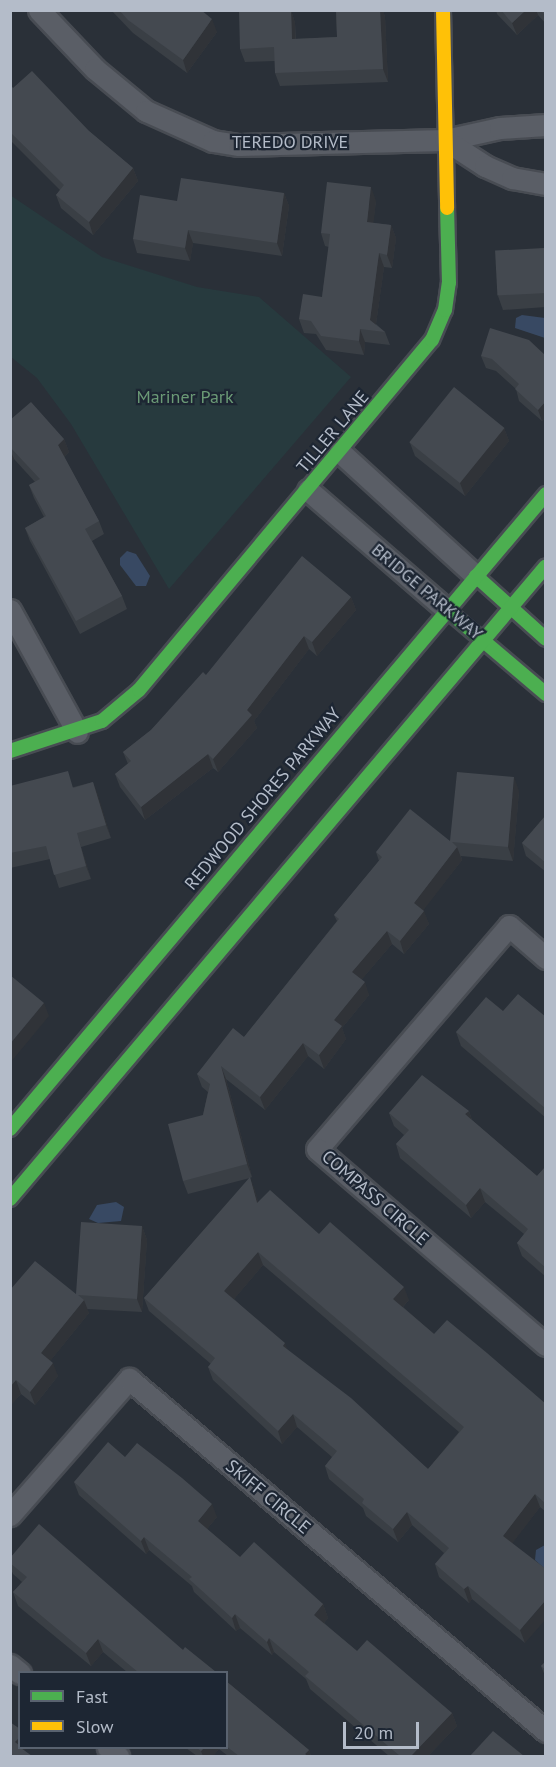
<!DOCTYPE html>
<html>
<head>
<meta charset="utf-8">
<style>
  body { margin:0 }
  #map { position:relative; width:556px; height:1767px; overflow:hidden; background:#2a3038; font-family:"PT Sans",sans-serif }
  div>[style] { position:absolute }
  .green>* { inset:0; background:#273a3e }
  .water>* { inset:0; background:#384963 }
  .roads { filter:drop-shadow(2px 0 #484c53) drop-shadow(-2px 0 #484c53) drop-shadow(0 2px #484c53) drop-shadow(0 -2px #484c53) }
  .street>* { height:21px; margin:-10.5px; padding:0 10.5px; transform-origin:10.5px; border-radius:10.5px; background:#5a5e66 }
  .fast>* { height:14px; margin:-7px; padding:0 7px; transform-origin:7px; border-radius:7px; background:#4caf50 }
  .slow>* { height:14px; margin:-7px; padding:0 7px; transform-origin:7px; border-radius:7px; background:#ffc107 }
  .wall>* { inset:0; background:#3a3f45 }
  .shaded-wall>* { inset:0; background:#303338 }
  .building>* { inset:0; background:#444950; transform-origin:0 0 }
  span { translate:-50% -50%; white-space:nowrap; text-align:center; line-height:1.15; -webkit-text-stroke:4.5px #1d2633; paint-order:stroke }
  .street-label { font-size:18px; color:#b4bcc9 }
  .park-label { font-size:18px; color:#6b9a76 }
  .frame { position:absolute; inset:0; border:12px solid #b4bcc9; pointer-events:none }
  .legend { position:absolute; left:18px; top:1671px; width:210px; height:78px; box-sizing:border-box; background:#1d2633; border:2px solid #59626f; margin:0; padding:8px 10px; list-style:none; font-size:18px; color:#b4bcc9 }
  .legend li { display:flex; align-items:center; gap:12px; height:30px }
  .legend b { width:30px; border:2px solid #59626f }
  .scale { position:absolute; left:343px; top:1722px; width:76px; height:27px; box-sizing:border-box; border:3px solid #b4bcc9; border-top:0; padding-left:8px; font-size:18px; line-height:21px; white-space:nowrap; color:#b4bcc9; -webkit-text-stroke:4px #1d2633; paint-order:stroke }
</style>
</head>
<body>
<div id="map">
  <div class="green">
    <div style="clip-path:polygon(10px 195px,102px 257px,197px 287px,259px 297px,351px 377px,169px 589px,71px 424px,37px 378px,11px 357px)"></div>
  </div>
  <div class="water">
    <div style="clip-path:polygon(522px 315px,545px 318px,545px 338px,515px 328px,516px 318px)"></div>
    <div style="clip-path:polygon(127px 551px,136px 554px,150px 576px,146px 586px,136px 586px,120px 565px,120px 558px)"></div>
    <div style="clip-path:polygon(116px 1202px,124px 1207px,121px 1221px,98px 1223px,89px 1219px,97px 1205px)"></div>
    <div style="clip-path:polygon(545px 1545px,546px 1545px,545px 1569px,535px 1560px,536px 1550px)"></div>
  </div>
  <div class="roads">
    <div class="street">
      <div style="left:39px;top:10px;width:81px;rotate:46.5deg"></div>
      <div style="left:95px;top:69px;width:66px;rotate:39.5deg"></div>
      <div style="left:146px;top:111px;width:73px;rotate:24.1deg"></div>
      <div style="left:213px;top:141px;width:26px;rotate:9deg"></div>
      <div style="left:239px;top:145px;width:206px;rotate:-1.4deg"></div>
      <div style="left:445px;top:140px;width:56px;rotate:-12.3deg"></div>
      <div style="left:500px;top:128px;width:46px;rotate:-3.7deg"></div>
      <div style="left:445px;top:140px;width:48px;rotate:33deg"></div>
      <div style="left:485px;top:166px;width:30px;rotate:24deg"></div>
      <div style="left:512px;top:178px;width:35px;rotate:10deg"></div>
      <div style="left:340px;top:452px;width:184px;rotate:42.4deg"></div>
      <div style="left:308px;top:490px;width:184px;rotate:40.8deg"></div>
      <div style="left:10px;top:610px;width:139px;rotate:61.2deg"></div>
      <div style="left:546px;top:958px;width:49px;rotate:-139.1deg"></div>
      <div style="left:509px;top:926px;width:294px;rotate:130.7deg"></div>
      <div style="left:317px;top:1149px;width:301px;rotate:40.6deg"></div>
      <div style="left:10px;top:1515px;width:181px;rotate:-48.8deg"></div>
      <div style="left:129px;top:1379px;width:546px;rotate:40.17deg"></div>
      <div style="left:10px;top:1665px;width:13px;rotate:39deg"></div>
      <div style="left:108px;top:1748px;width:13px;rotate:39deg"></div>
    </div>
    <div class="fast">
      <div style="left:476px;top:576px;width:94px;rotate:42deg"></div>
      <div style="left:447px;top:610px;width:130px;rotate:40.3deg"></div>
      <div style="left:10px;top:751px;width:97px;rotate:-18.1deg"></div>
      <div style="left:102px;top:721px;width:48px;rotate:-40deg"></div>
      <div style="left:139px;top:690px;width:456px;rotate:-50.1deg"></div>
      <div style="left:432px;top:340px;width:33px;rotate:-67deg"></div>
      <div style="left:445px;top:310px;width:27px;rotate:-82deg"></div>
      <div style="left:449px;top:283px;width:75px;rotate:-91.5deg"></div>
      <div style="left:10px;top:1129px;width:831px;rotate:-49.83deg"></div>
      <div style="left:10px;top:1199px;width:829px;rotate:-49.74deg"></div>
    </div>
    <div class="slow">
      <div style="left:443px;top:10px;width:198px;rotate:88.8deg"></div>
    </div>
  </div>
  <div class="wall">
    <div style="clip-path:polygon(111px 10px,201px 10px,217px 32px,187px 73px,133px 33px)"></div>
    <div style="clip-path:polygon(291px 10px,295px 23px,296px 39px,337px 37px,336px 10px,383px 10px,385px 17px,388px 82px,280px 86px,275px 73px,275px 61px,245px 62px,240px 49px)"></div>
    <div style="clip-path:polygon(496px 10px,546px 10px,546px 24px,538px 15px,517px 35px,497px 14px)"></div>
    <div style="clip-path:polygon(10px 85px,13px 88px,89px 131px,133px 168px,138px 181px,93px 235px,61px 208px,56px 195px,60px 190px,12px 142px,10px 144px)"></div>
    <div style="clip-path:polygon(284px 193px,289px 206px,282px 256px,193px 243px,190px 261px,137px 253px,133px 239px,177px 201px)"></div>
    <div style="clip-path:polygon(376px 201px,373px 223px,391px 225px,396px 238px,392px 268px,384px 267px,376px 324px,385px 332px,390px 345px,365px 342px,364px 355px,326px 350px,316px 334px,304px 333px,299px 319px,322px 297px,329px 247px,325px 246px,321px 233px)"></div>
    <div style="clip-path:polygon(544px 248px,546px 253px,546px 307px,503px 310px,498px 296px)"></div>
    <div style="clip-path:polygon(481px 356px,546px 356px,546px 417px,542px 421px,519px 401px,516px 389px,496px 371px,486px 368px)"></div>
    <div style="clip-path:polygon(10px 420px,64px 439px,69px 452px,64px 457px,99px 521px,104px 534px,92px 541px,122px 596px,127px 609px,80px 634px,30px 541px,25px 528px,44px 517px,34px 498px,29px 485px,35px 482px,14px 459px,10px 462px)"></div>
    <div style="clip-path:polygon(504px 428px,509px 441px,465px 496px,415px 456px,410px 443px)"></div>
    <div style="clip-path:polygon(351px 597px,356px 610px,317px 656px,309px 649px,254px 721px,257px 728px,218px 772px,213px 768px,145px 820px,120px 787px,115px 774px,128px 764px,123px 752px,151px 730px,206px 675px)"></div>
    <div style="clip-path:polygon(93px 782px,111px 838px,81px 847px,91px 879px,59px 888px,50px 859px,10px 868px,10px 786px,74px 787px)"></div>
    <div style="clip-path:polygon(evenodd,519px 791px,513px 861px,461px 856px,462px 860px,423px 910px,429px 924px,404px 954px,392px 944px,362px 979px,369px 995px,342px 1028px,346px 1039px,324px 1069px,308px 1056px,265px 1110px,226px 1079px,252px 1177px,250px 1178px,258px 1202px,319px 1234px,409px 1300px,403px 1307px,434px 1334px,546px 1404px,546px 1512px,540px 1507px,512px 1543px,525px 1643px,472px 1599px,469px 1603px,439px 1577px,435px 1564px,444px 1553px,412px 1525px,398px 1542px,366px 1516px,363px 1508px,329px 1479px,325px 1466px,332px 1457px,297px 1427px,282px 1444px,213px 1380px,208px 1367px,211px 1364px,149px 1311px,144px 1298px,250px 1178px,188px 1194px,183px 1181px,203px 1115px,208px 1092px,202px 1087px,197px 1074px,244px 1037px,337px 921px,334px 915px,379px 861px,376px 852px,450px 841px,519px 791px,263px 1265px,459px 1432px,428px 1469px,288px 1351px,234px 1299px,263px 1265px)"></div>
    <div style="clip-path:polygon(546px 815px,546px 872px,526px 856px,522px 843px)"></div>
    <div style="clip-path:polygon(503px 1011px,546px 1017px,546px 1118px,461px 1046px,456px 1032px)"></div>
    <div style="clip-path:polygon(469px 1111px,472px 1120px,537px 1176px,546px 1166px,546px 1277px,522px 1256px,517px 1243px,524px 1234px,485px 1202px,471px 1218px,400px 1158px,396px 1144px,404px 1135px,394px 1126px,389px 1113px)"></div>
    <div style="clip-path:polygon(142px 1226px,147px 1240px,142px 1312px,87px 1309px,89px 1313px,50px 1361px,58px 1376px,35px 1405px,21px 1394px,10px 1406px,10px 1290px,76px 1294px)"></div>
    <div style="clip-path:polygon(125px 1457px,217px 1517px,207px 1529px,240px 1557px,323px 1604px,328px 1618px,324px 1623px,357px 1651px,452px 1713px,457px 1726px,428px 1756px,389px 1756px,310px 1689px,306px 1679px,274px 1652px,272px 1655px,240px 1628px,236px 1631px,194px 1592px,192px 1586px,149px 1550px,146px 1554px,79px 1495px,74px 1482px)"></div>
    <div style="clip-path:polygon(10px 1558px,183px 1650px,216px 1672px,127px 1672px,103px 1652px,91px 1666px,18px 1606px,13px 1592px,22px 1582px,13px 1574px,10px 1567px)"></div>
    <div style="clip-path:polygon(546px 1661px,546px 1678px,541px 1666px)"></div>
    <div style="clip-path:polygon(226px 1681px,309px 1750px,311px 1756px,228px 1756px,219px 1749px,213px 1756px,197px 1756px,186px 1748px,226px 1748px)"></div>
  </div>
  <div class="shaded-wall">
    <div style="clip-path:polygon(291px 10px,295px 23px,296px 52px,292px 39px)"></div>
    <div style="clip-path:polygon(380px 10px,383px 10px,385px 17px,388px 82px,383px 69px)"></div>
    <div style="clip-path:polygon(526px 10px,536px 10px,538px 15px,517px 35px,512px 23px)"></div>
    <div style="clip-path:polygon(212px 19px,217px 32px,187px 73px,183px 60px)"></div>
    <div style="clip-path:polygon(133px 168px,138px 181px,93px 235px,89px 222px)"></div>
    <div style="clip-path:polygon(371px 187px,376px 201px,372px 235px,367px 222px)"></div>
    <div style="clip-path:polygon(284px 193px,289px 206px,282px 256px,277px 243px)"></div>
    <div style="clip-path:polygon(391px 225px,396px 238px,392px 268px,387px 255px)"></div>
    <div style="clip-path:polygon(188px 230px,193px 243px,190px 261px,185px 248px)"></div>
    <div style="clip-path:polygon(379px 253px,384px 267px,375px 331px,370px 320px)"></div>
    <div style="clip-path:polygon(360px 329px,365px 342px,364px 355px,359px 341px)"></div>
    <div style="clip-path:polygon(546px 401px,546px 417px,542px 421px,538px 410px)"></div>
    <div style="clip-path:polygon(504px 428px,509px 441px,465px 496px,460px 483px)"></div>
    <div style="clip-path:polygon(64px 439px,69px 452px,63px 458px,58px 445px)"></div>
    <div style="clip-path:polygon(10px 449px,14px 459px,10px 462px)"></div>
    <div style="clip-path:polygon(351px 597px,356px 610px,317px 656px,312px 642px)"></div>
    <div style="clip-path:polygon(304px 636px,309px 649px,254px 721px,257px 728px,218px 772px,213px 759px,247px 710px)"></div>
    <div style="clip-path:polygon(208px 754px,213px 768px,145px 820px,141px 807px)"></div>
    <div style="clip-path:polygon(514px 777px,519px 791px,513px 861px,508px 847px)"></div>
    <div style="clip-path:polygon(93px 782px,98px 795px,111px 838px,106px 825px)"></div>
    <div style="clip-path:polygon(77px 833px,81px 847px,91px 879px,86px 866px)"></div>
    <div style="clip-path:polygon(457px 847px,462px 860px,419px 916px,414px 903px)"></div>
    <div style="clip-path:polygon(424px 911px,429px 924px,404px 954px,400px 941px)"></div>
    <div style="clip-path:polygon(387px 931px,392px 944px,357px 985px,352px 972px)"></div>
    <div style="clip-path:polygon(365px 982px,369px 995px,342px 1028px,346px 1039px,324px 1069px,319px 1055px,334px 1020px)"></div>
    <div style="clip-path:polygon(44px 1003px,49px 1016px,10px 1063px,10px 1044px)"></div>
    <div style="clip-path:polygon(303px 1043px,308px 1056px,265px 1110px,260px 1097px)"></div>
    <div style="clip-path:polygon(221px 1066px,226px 1079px,252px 1177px,247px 1164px)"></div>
    <div style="clip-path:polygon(469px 1111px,473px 1124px,465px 1114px)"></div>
    <div style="clip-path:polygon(250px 1177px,255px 1190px,262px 1217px,257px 1203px)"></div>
    <div style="clip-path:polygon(480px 1188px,485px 1202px,471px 1218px,466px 1205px)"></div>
    <div style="clip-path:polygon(142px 1226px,147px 1240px,142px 1312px,137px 1299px)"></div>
    <div style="clip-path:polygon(258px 1252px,263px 1265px,229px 1305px,224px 1291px)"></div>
    <div style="clip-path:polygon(404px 1287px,409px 1300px,398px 1312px,393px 1299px)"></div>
    <div style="clip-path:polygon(84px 1300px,89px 1313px,46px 1366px,41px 1353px)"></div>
    <div style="clip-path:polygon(285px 1343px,290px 1356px,283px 1346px)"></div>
    <div style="clip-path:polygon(53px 1363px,58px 1376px,35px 1405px,30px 1392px)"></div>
    <div style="clip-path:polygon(16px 1380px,21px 1394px,10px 1406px,10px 1387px)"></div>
    <div style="clip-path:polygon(293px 1414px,297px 1427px,282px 1444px,278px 1431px)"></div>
    <div style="clip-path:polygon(535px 1494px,540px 1507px,508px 1549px,503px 1536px)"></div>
    <div style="clip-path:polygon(212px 1504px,217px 1517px,202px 1535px,198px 1521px)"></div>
    <div style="clip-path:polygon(407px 1512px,412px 1525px,398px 1542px,393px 1529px)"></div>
    <div style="clip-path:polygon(144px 1537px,149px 1550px,146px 1554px,141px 1541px)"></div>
    <div style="clip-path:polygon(468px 1586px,472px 1599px,469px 1603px,464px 1589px)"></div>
    <div style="clip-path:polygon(546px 1600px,546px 1619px,525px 1643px,520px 1630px)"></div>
    <div style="clip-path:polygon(323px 1604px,328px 1618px,319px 1629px,314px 1615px)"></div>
    <div style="clip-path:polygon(235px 1614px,240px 1628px,236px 1631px,232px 1618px)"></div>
    <div style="clip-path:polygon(269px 1638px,274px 1652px,272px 1655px,267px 1642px)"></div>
    <div style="clip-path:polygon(98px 1639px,103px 1652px,91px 1666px,86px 1653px)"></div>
    <div style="clip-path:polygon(452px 1713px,457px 1726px,428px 1756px,411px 1756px)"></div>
    <div style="clip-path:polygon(20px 1737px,20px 1748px,27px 1748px,20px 1755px,15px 1742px)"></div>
    <div style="clip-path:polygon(204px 1748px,219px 1748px,219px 1749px,213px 1756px,203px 1756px,201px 1751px)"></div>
    <div style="clip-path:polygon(309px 1750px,311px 1756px,306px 1756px,305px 1754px)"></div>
  </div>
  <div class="building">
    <div style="clip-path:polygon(119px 10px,201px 10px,212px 19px,183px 60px,128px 20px)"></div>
    <div style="clip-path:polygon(266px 10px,291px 10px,292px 39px,337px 37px,336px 10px,380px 10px,383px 69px,275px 73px,274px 47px,240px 49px,239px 11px)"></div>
    <div style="clip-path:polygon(501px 10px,526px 10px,512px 23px)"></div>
    <div style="clip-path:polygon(540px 10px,546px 10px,546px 16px)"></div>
    <div style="clip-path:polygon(32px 71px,89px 131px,133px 168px,89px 222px,56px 195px,64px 185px,10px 132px,10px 85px,13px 88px)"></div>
    <div style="clip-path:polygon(181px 178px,284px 193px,277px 243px,188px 230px,185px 248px,133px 239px,140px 195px,177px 201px)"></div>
    <div style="clip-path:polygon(327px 182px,371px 187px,367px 222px,391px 225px,387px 255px,379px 253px,370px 320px,385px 332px,360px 329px,359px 341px,321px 336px,311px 321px,299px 319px,303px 294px,322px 297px,330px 234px,321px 233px)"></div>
    <div style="left:544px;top:248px;width:45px;height:49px;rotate:87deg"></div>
    <div style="clip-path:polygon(490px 328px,529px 340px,546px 356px,546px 401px,538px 410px,515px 389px,519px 384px,492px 359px,481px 356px)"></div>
    <div style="left:454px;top:387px;width:65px;height:71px;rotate:39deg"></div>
    <div style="clip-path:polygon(31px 402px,64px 439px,58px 445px,99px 521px,85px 529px,122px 596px,76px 621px,25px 528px,46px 516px,29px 485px,40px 479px,10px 447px,10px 420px)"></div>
    <div style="clip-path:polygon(302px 556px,351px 597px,312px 642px,304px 636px,247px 710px,252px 715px,213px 759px,208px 754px,141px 807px,115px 774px,131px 761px,123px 752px,151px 730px,203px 672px,206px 675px)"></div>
    <div style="clip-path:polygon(68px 771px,73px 788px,93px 782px,106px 825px,77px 833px,86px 866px,54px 875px,46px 846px,10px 853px,10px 786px)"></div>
    <div style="clip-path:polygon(457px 772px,514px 777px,508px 847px,452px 842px,457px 847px,414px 903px,424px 911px,400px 941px,387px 931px,352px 972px,365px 982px,334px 1020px,342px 1026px,319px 1055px,303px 1043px,260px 1097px,221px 1066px,247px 1164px,183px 1181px,168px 1124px,203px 1115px,210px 1084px,197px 1074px,233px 1028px,244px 1037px,339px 919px,334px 915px,382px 857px,376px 852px,410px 809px,450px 841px)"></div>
    <div style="clip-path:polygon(546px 815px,546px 863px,522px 843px)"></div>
    <div style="clip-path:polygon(10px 975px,44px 1003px,10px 1044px)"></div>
    <div style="clip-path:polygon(518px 994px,546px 1017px,546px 1109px,456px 1032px,486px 997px,503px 1011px)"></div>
    <div style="clip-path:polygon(422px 1075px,469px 1111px,465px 1114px,537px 1176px,546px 1166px,546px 1268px,517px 1243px,528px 1229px,480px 1188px,466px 1205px,396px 1144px,409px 1130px,389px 1113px)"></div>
    <div style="clip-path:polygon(evenodd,250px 1177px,257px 1203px,270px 1190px,319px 1234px,330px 1222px,404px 1287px,393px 1299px,434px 1334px,447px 1320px,487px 1353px,546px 1404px,546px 1504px,535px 1494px,503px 1536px,546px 1569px,546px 1600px,520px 1630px,468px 1586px,464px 1589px,435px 1564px,449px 1548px,407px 1512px,393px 1529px,362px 1503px,364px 1499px,325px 1466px,337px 1451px,293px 1414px,278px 1431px,208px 1367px,215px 1358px,144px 1298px,250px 1177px,258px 1252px,464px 1427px,428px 1469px,351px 1398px,283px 1346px,285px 1343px,224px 1291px,258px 1252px)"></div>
    <div style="clip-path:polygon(81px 1222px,142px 1226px,137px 1299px,78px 1295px,84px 1300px,41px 1353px,53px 1363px,30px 1392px,16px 1380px,10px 1387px,10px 1290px,35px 1261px,76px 1294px)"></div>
    <div style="clip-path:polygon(108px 1442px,125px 1457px,137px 1443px,182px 1478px,212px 1504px,198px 1521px,240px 1557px,254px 1542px,323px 1604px,314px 1615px,357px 1651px,367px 1640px,452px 1713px,411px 1756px,400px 1756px,305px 1676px,309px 1672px,269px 1638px,267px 1642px,235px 1614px,232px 1618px,189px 1579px,192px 1577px,144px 1537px,141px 1541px,74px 1482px)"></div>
    <div style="clip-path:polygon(39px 1524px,183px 1650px,185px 1647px,216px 1672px,138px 1672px,98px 1639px,86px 1653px,13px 1592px,27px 1577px,10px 1563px,10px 1558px)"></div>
    <div style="clip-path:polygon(546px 1661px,546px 1670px,541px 1666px)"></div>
    <div style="clip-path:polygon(226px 1681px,309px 1750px,305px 1754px,308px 1756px,239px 1756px,226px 1746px)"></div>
    <div style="clip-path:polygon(10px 1722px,20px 1729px,20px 1737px,15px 1742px,20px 1746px,20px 1748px,21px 1748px,32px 1756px,10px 1756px)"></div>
    <div style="clip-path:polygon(493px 1731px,524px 1756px,470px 1756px)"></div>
    <div style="clip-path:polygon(197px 1748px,204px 1748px,201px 1751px)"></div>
  </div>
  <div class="street-label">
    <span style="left:290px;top:142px">TEREDO DRIVE</span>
    <span style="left:333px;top:432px;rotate:-50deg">TILLER LANE</span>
    <span style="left:427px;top:592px;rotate:40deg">BRIDGE PARKWAY</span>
    <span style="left:263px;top:799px;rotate:-50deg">REDWOOD SHORES PARKWAY</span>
    <span style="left:375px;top:1198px;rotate:41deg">COMPASS CIRCLE</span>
    <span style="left:268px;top:1497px;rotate:40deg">SKIFF CIRCLE</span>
  </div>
  <div class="park-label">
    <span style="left:185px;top:397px">Mariner Park</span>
  </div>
  <div class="frame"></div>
  <ul class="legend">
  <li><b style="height:8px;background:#4caf50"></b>Fast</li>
  <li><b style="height:8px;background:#ffc107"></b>Slow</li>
  </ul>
  <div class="scale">20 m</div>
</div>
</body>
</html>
